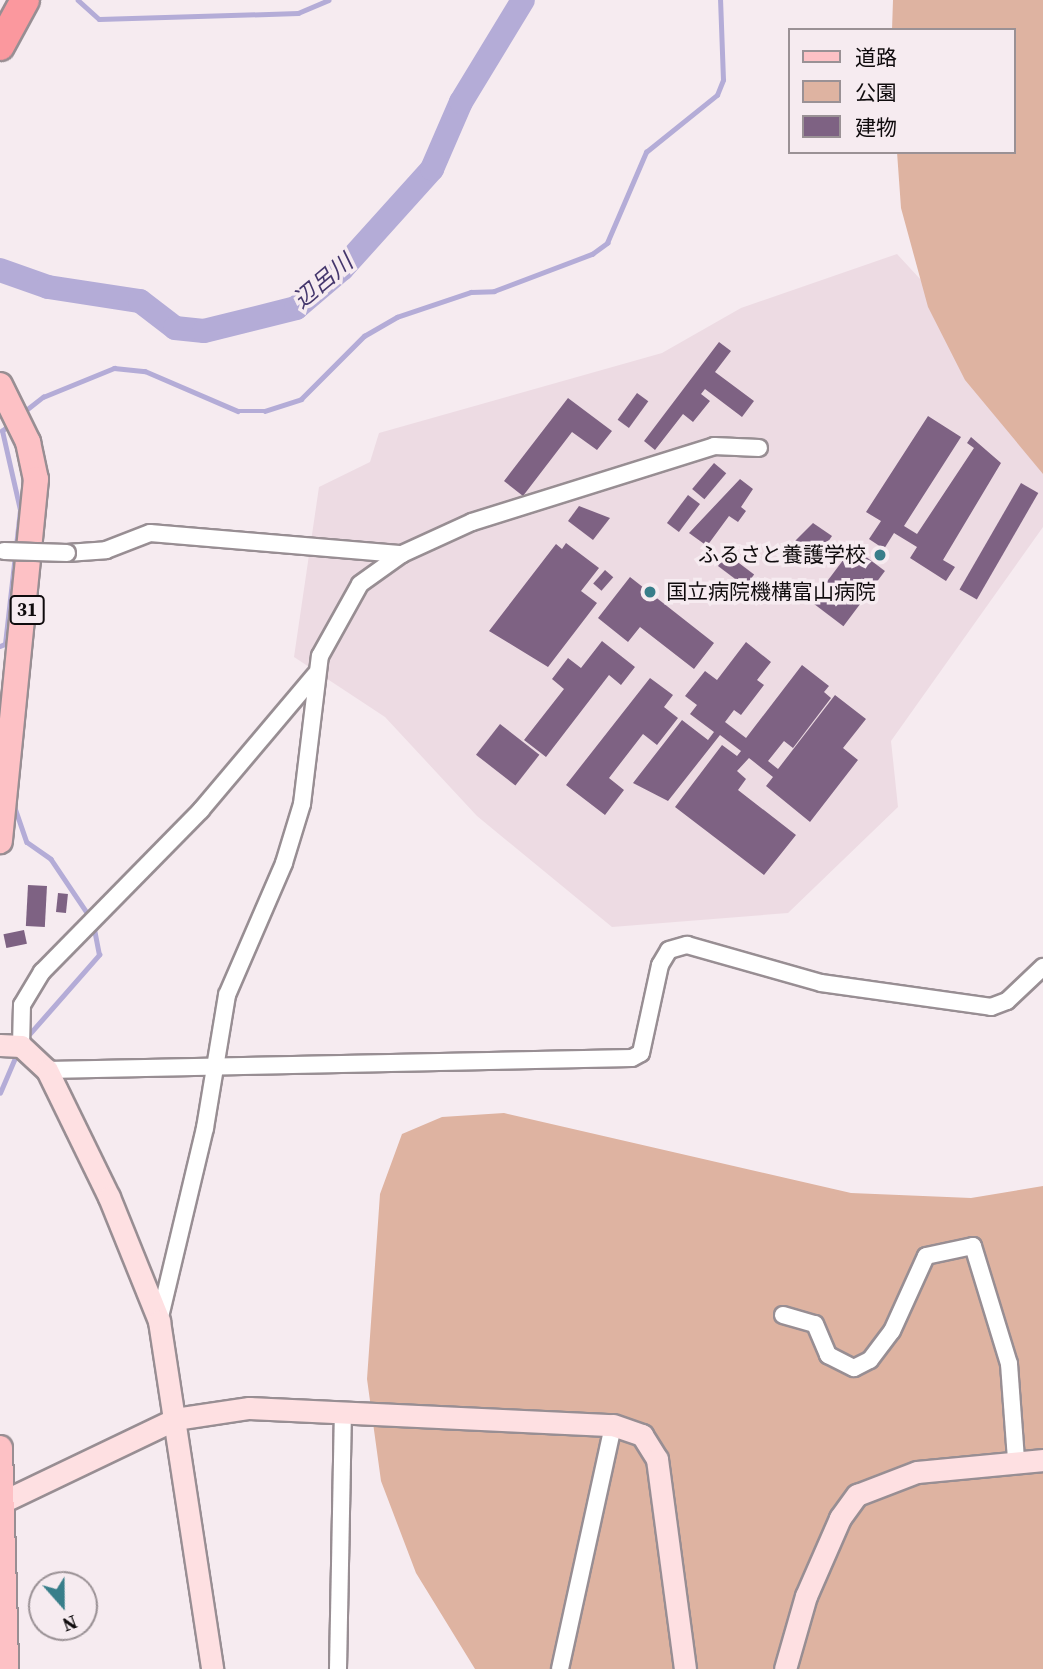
<!DOCTYPE html>
<html>
<head>
<meta charset="utf-8">
<style>
  body { margin:0 }
  #map { position:relative; width:1043px; height:1669px; overflow:hidden; background:#f6ebf0; font-family:"Source Serif 4","Noto Sans JP",serif }
  div>[style] { position:absolute }
  .built>* { inset:0; background:#eddbe3 }
  .green>* { inset:0; background:#deb3a1 }
  .stream>* { height:4.5px; margin:-2.25px; padding:0 2.25px; transform-origin:2.25px; border-radius:2.25px; background:#b4acd7 }
  .river>* { height:24px; margin:-12px; padding:0 12px; transform-origin:12px; border-radius:12px; background:#b4acd7 }
  .building>* { inset:0; background:#7e6283; transform-origin:0 0 }
  .roads { filter:drop-shadow(2px 0 #988e93) drop-shadow(-2px 0 #988e93) drop-shadow(0 2px #988e93) drop-shadow(0 -2px #988e93) }
  .street>* { height:16px; margin:-8px; padding:0 8px; transform-origin:8px; border-radius:8px; background:#fff }
  .secondary>* { height:21px; margin:-10.5px; padding:0 10.5px; transform-origin:10.5px; border-radius:10.5px; background:#fee0e2 }
  .primary>* { height:24px; margin:-12px; padding:0 12px; transform-origin:12px; border-radius:12px; background:#fdc1c5 }
  .highway>* { height:28px; margin:-14px; padding:0 14px; transform-origin:14px; border-radius:14px; background:#fb989e }
  .bridges { filter:drop-shadow(2px 0 #988e93) drop-shadow(-2px 0 #988e93) drop-shadow(0 2px #988e93) drop-shadow(0 -2px #988e93) }
  .street-bridge>* { height:16px; margin:-8px; padding:0 8px; transform-origin:8px; border-radius:8px; background:#fff }
  .dots>* { width:19px; height:19px; translate:-50% -50%; box-sizing:border-box; border:4px solid #f6ebf0; border-radius:50% }
  span { translate:-50% -50%; white-space:nowrap; text-align:center; line-height:1.15; -webkit-text-stroke:7px #f6ebf0; paint-order:stroke }
  .shield-label span { padding:2px 5px; background:#f6ebf0; border:2px solid; border-radius:5px; -webkit-text-stroke-width:0 }
  .shield-label { font-size:19px; color:#0f0b0d; font-weight:700 }
  .poi-label { font-size:21px; color:#0f0b0d }
  .right { translate:-100% -50%; text-align:right }
  .left { translate:0 -50%; text-align:left }
  .water-label { font-size:23px; color:#45376d; font-style:italic }
  .legend { position:absolute; left:788px; top:28px; width:228px; height:126px; box-sizing:border-box; background:#f6ebf0; border:2px solid #9a9195; margin:0; padding:9px 12px; list-style:none; font-size:21px; color:#0f0b0d }
  .legend li { display:flex; align-items:center; gap:14px; height:35px }
  .legend b { width:35px; border:2px solid #9a9195 }
  .north { position:absolute; left:28px; top:1571px; width:70px; height:70px; box-sizing:border-box; background:#f6ebf0; border:2px solid #9a9195; border-radius:50%; rotate:159deg; font-size:19px; font-weight:700; line-height:28px; text-align:center; color:#0f0b0d }
  .north::after { content:''; display:block; margin:auto; width:24px; height:32px; background:#387e8a; clip-path:polygon(50% 0,100% 100%,50% 72%,0 100%) }
</style>
</head>
<body>
<div id="map">
  <div class="built">
    <div style="clip-path:polygon(897px 254px,1043px 412px,1043px 527px,891px 741px,898px 807px,788px 913px,612px 927px,477px 816px,385px 717px,294px 657px,319px 487px,370px 462px,379px 433px,662px 353px,741px 308px)"></div>
  </div>
  <div class="green">
    <div style="clip-path:polygon(893px 0,1043px 0,1043px 474px,965px 380px,928px 307px,901px 208px,897px 152px,1013px 152px,1013px 30px,892px 30px)"></div>
    <div style="clip-path:polygon(504px 1113px,851px 1193px,971px 1198px,1043px 1186px,1043px 1669px,475px 1669px,416px 1573px,381px 1481px,367px 1379px,380px 1194px,402px 1134px,442px 1117px)"></div>
  </div>
  <div class="stream">
    <div style="left:78px;top:0;width:28px;rotate:42deg"></div>
    <div style="left:99px;top:19px;width:199px;rotate:-1.7deg"></div>
    <div style="left:298px;top:13px;width:33px;rotate:-23deg"></div>
    <div style="left:21px;top:414px;width:28px;rotate:-38deg"></div>
    <div style="left:43px;top:397px;width:77px;rotate:-22.2deg"></div>
    <div style="left:114px;top:368px;width:31px;rotate:6deg"></div>
    <div style="left:145px;top:371px;width:101px;rotate:23.3deg"></div>
    <div style="left:238px;top:411px;width:27px"></div>
    <div style="left:265px;top:411px;width:38px;rotate:-18deg"></div>
    <div style="left:301px;top:399px;width:89px;rotate:-45deg"></div>
    <div style="left:364px;top:336px;width:38px;rotate:-30deg"></div>
    <div style="left:397px;top:317px;width:78px;rotate:-18.7deg"></div>
    <div style="left:471px;top:292px;width:23px;rotate:-2deg"></div>
    <div style="left:494px;top:291px;width:105px;rotate:-20.7deg"></div>
    <div style="left:592px;top:254px;width:19px;rotate:-36deg"></div>
    <div style="left:607px;top:243px;width:99px;rotate:-66.8deg"></div>
    <div style="left:646px;top:152px;width:91px;rotate:-38.8deg"></div>
    <div style="left:717px;top:95px;width:16px;rotate:-68deg"></div>
    <div style="left:723px;top:80px;width:80px;rotate:-92.1deg"></div>
    <div style="left:0;top:646px;width:5px;rotate:-22deg"></div>
    <div style="left:5px;top:644px;width:135px;rotate:-83.6deg"></div>
    <div style="left:20px;top:510px;width:81px;rotate:-102.8deg"></div>
    <div style="left:2px;top:431px;width:11px;rotate:-41deg"></div>
    <div style="left:14px;top:805px;width:39px;rotate:71deg"></div>
    <div style="left:27px;top:842px;width:29px;rotate:35deg"></div>
    <div style="left:51px;top:859px;width:70px;rotate:56.1deg"></div>
    <div style="left:26px;top:1038px;width:111px;rotate:-48.7deg"></div>
    <div style="left:99px;top:955px;width:32px;rotate:-101deg"></div>
    <div style="left:0;top:1093px;width:46px;rotate:-66.8deg"></div>
  </div>
  <div class="river">
    <div style="left:0;top:270px;width:51px;rotate:19.5deg"></div>
    <div style="left:48px;top:287px;width:93px;rotate:8.7deg"></div>
    <div style="left:140px;top:301px;width:44px;rotate:37.6deg"></div>
    <div style="left:175px;top:328px;width:29px;rotate:6deg"></div>
    <div style="left:204px;top:331px;width:95px;rotate:-14deg"></div>
    <div style="left:296px;top:308px;width:60px;rotate:-40.3deg"></div>
    <div style="left:342px;top:269px;width:135px;rotate:-48deg"></div>
    <div style="left:432px;top:169px;width:73px;rotate:-66.6deg"></div>
    <div style="left:461px;top:102px;width:119px;rotate:-58.7deg"></div>
  </div>
  <div class="building">
    <div style="clip-path:polygon(719px 342px,731px 351px,715px 372px,754px 401px,742px 417px,705px 389px,701px 394px,710px 401px,693px 422px,683px 414px,655px 450px,644px 441px)"></div>
    <div style="left:637px;top:393px;width:14px;height:33px;rotate:36deg"></div>
    <div style="clip-path:polygon(568px 398px,612px 431px,597px 450px,572px 432px,523px 496px,504px 481px)"></div>
    <div style="clip-path:polygon(928px 416px,961px 437px,904px 526px,917px 534px,974px 448px,967px 443px,971px 437px,1001px 463px,943px 560px,955px 567px,946px 581px,910px 558px,917px 547px,894px 533px,884px 549px,869px 539px,881px 521px,866px 512px)"></div>
    <div style="left:714px;top:463px;width:16px;height:34px;rotate:40deg"></div>
    <div style="clip-path:polygon(740px 479px,753px 489px,741px 507px,746px 511px,738px 522px,729px 516px,707px 546px,689px 533px)"></div>
    <div style="left:1021px;top:483px;width:20px;height:123px;rotate:30deg"></div>
    <div style="left:688px;top:495px;width:15px;height:35px;rotate:37deg"></div>
    <div style="clip-path:polygon(579px 506px,610px 518px,593px 540px,568px 521px)"></div>
    <div style="clip-path:polygon(813px 523px,832px 536px,817px 558px,794px 542px)"></div>
    <div style="clip-path:polygon(566px 543px,599px 568px,581px 591px,597px 603px,548px 667px,489px 631px,556px 544px,562px 549px)"></div>
    <div style="left:853px;top:547px;width:40px;height:69px;rotate:37deg"></div>
    <div style="left:727px;top:554px;width:34px;height:15px;rotate:37deg"></div>
    <div style="left:605px;top:570px;width:11px;height:18px;rotate:41deg"></div>
    <div style="clip-path:polygon(630px 577px,714px 643px,694px 669px,640px 627px,628px 642px,598px 618px)"></div>
    <div style="clip-path:polygon(602px 641px,635px 667px,621px 685px,609px 675px,546px 757px,524px 740px,564px 689px,552px 679px,568px 658px,581px 668px)"></div>
    <div style="clip-path:polygon(746px 642px,771px 662px,757px 680px,764px 685px,741px 715px,734px 710px,725px 722px,746px 738px,802px 665px,829px 686px,824px 692px,831px 698px,793px 748px,784px 741px,768px 761px,778px 769px,835px 695px,866px 719px,843px 748px,858px 760px,810px 822px,766px 786px,773px 777px,749px 758px,737px 771px,746px 779px,738px 790px,796px 835px,764px 875px,675px 807px,722px 745px,737px 756px,741px 751px,720px 735px,668px 801px,633px 783px,682px 720px,708px 740px,714px 732px,690px 714px,697px 705px,685px 696px,705px 671px,717px 680px)"></div>
    <div style="clip-path:polygon(650px 678px,673px 695px,664px 707px,678px 718px,657px 745px,643px 734px,609px 778px,624px 790px,605px 815px,566px 785px)"></div>
    <div style="left:500px;top:724px;width:50px;height:39px;rotate:38deg"></div>
    <div style="left:28px;top:885px;width:19px;height:41px;rotate:3deg"></div>
    <div style="left:58px;top:893px;width:10px;height:19px;rotate:6deg"></div>
    <div style="left:24px;top:930px;width:14px;height:21px;rotate:78deg"></div>
  </div>
  <div class="roads">
    <div class="street">
      <div style="left:67px;top:553px;width:39px;rotate:-4deg"></div>
      <div style="left:106px;top:550px;width:47px;rotate:-21.1deg"></div>
      <div style="left:150px;top:533px;width:253px;rotate:4.8deg"></div>
      <div style="left:21px;top:1046px;width:41px;rotate:-88.6deg"></div>
      <div style="left:22px;top:1005px;width:39px;rotate:-59deg"></div>
      <div style="left:42px;top:972px;width:227px;rotate:-45.5deg"></div>
      <div style="left:201px;top:810px;width:177px;rotate:-49.8deg"></div>
      <div style="left:47px;top:1070px;width:585px;rotate:-1.18deg"></div>
      <div style="left:632px;top:1058px;width:10px;rotate:-29deg"></div>
      <div style="left:641px;top:1053px;width:90px;rotate:-77.8deg"></div>
      <div style="left:660px;top:965px;width:17px;rotate:-59deg"></div>
      <div style="left:669px;top:950px;width:19px;rotate:-16deg"></div>
      <div style="left:687px;top:945px;width:139px;rotate:15.8deg"></div>
      <div style="left:821px;top:983px;width:172px;rotate:8deg"></div>
      <div style="left:991px;top:1007px;width:17px;rotate:-21deg"></div>
      <div style="left:1007px;top:1001px;width:50px;rotate:-43.4deg"></div>
      <div style="left:783px;top:1315px;width:33px;rotate:16deg"></div>
      <div style="left:815px;top:1324px;width:34px;rotate:67deg"></div>
      <div style="left:828px;top:1355px;width:29px;rotate:27deg"></div>
      <div style="left:854px;top:1368px;width:18px;rotate:-27deg"></div>
      <div style="left:870px;top:1360px;width:36px;rotate:-53deg"></div>
      <div style="left:892px;top:1331px;width:82px;rotate:-65.6deg"></div>
      <div style="left:926px;top:1256px;width:48px;rotate:-12deg"></div>
      <div style="left:973px;top:1246px;width:123px;rotate:73deg"></div>
      <div style="left:1009px;top:1364px;width:95px;rotate:85.8deg"></div>
      <div style="left:159px;top:1321px;width:198px;rotate:-76.6deg"></div>
      <div style="left:205px;top:1128px;width:135px;rotate:-80.6deg"></div>
      <div style="left:227px;top:995px;width:144px;rotate:-66.6deg"></div>
      <div style="left:284px;top:863px;width:62px;rotate:-73deg"></div>
      <div style="left:302px;top:804px;width:149px;rotate:-83.1deg"></div>
      <div style="left:320px;top:656px;width:82px;rotate:-60.9deg"></div>
      <div style="left:360px;top:584px;width:52px;rotate:-35.5deg"></div>
      <div style="left:402px;top:554px;width:77px;rotate:-24.6deg"></div>
      <div style="left:472px;top:522px;width:254px;rotate:-17.4deg"></div>
      <div style="left:714px;top:446px;width:45px;rotate:2.5deg"></div>
      <div style="left:338px;top:1669px;width:257px;rotate:-88.9deg"></div>
      <div style="left:560px;top:1669px;width:250px;rotate:-77.7deg"></div>
    </div>
    <div class="secondary">
      <div style="left:0;top:1045px;width:21px;rotate:3deg"></div>
      <div style="left:21px;top:1046px;width:35px;rotate:43deg"></div>
      <div style="left:47px;top:1070px;width:141px;rotate:64deg"></div>
      <div style="left:109px;top:1197px;width:134px;rotate:68deg"></div>
      <div style="left:159px;top:1321px;width:352px;rotate:81.3deg"></div>
      <div style="left:0;top:1503px;width:194px;rotate:-25.6deg"></div>
      <div style="left:175px;top:1419px;width:75px;rotate:-8.5deg"></div>
      <div style="left:249px;top:1408px;width:364px;rotate:2.7deg"></div>
      <div style="left:613px;top:1425px;width:31px;rotate:19deg"></div>
      <div style="left:642px;top:1435px;width:28px;rotate:58deg"></div>
      <div style="left:657px;top:1459px;width:212px;rotate:82.4deg"></div>
      <div style="left:785px;top:1669px;width:76px;rotate:-74deg"></div>
      <div style="left:806px;top:1596px;width:85px;rotate:-66.4deg"></div>
      <div style="left:840px;top:1518px;width:29px;rotate:-54deg"></div>
      <div style="left:857px;top:1495px;width:64px;rotate:-21deg"></div>
      <div style="left:917px;top:1472px;width:127px;rotate:-5.4deg"></div>
    </div>
    <div class="primary">
      <div style="left:0;top:385px;width:64px;rotate:63.8deg"></div>
      <div style="left:28px;top:442px;width:38px;rotate:78deg"></div>
      <div style="left:36px;top:479px;width:364px;rotate:95.7deg"></div>
      <div style="left:0;top:1448px;width:221px;rotate:88.4deg"></div>
    </div>
    <div class="highway">
      <div style="left:0;top:46px;width:52px;rotate:-61.5deg"></div>
    </div>
  </div>
  <div class="bridges">
    <div class="street-bridge">
      <div style="left:4px;top:551px;width:63px;rotate:1.8deg"></div>
    </div>
  </div>
  <div class="dots">
    <div style="left:880px;top:555px;background:#387e8a"></div>
    <div style="left:650px;top:592px;background:#387e8a"></div>
  </div>
  <div class="shield-label">
    <span style="left:27px;top:610px">31</span>
  </div>
  <div class="poi-label">
    <span class="right" style="left:866px;top:555px">ふるさと養護学校</span>
    <span class="left" style="left:666px;top:592px">国立病院機構富山病院</span>
  </div>
  <div class="water-label">
    <span style="left:323px;top:281px;rotate:-40deg">辺呂川</span>
  </div>
  <ul class="legend">
  <li><b style="height:9px;background:#fdc1c5"></b>道路</li>
  <li><b style="height:19px;background:#deb3a1"></b>公園</li>
  <li><b style="height:19px;background:#7e6283"></b>建物</li>
  </ul>
  <div class="north">N</div>
</div>
</body>
</html>
